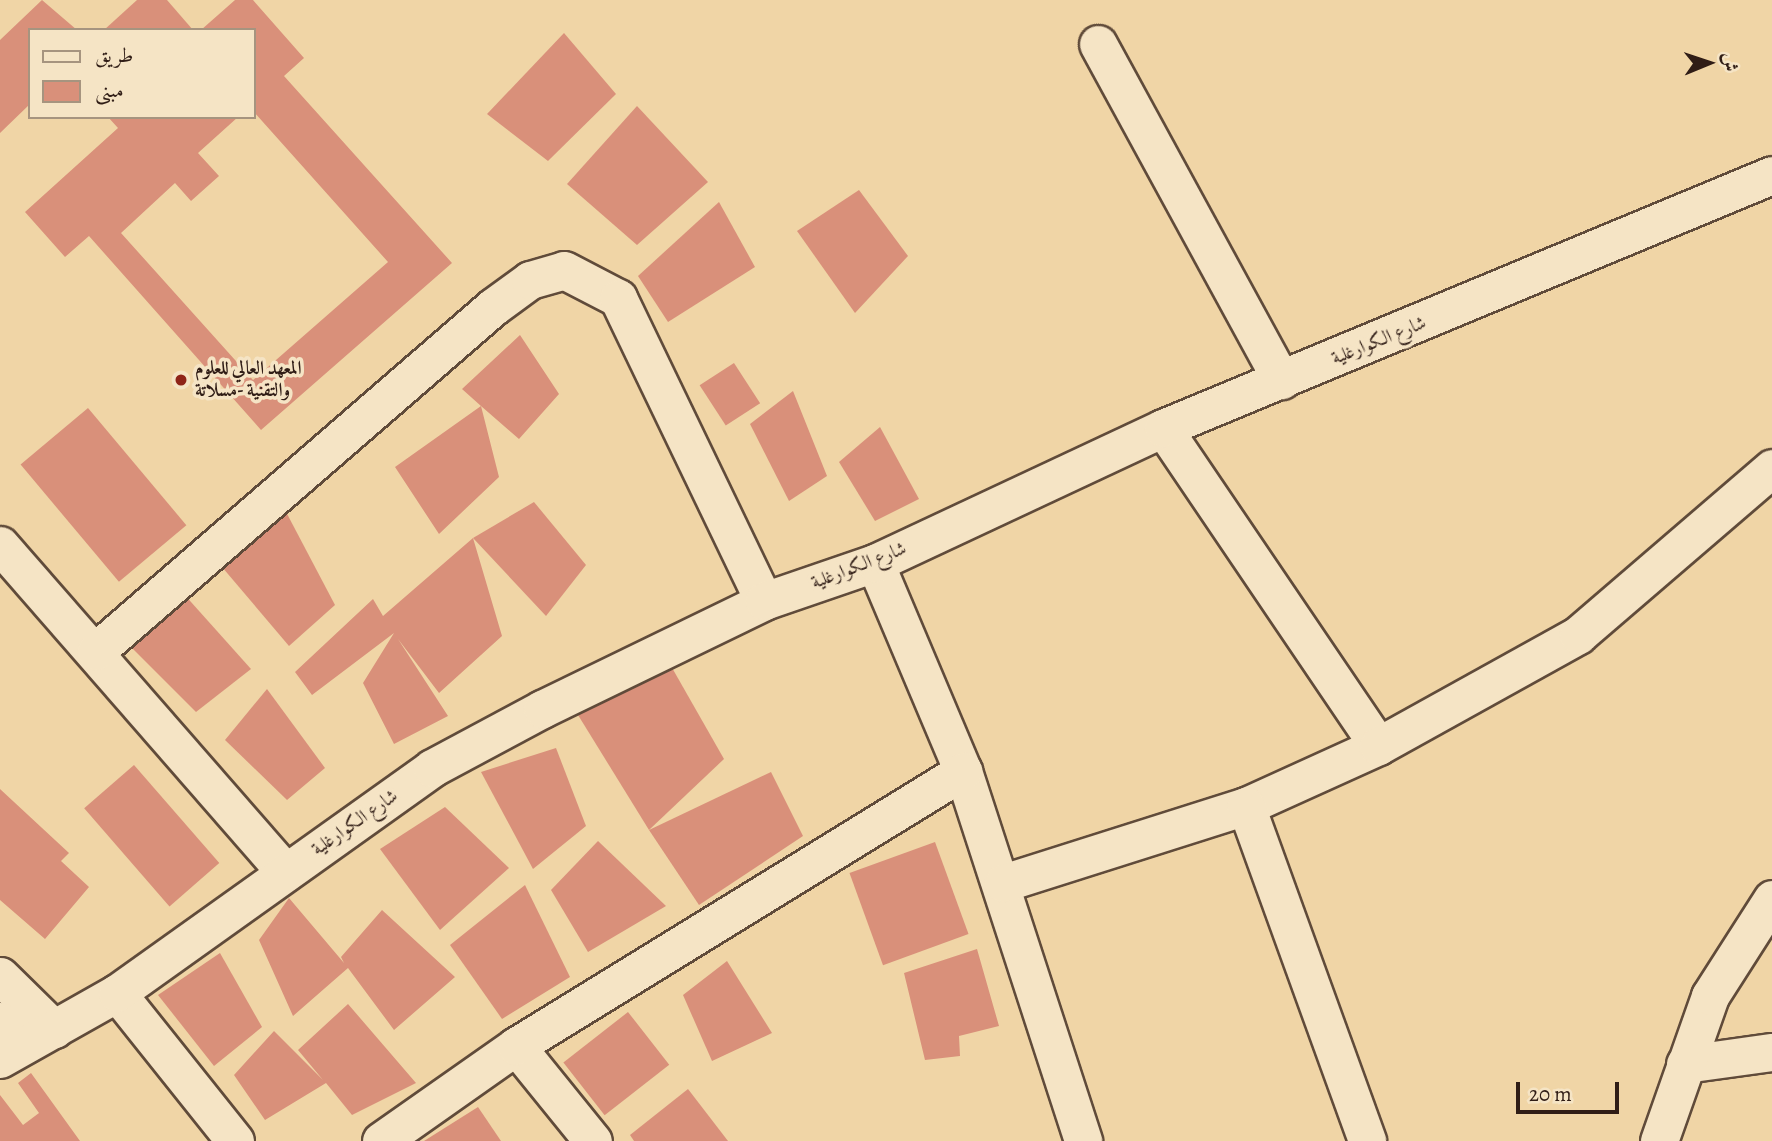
<!DOCTYPE html>
<html>
<head>
<meta charset="utf-8">
<style>
  body { margin:0 }
  #map { position:relative; width:1772px; height:1141px; overflow:hidden; background:#f0d5a6; font-family:Alegreya,Amiri,serif }
  div>[style] { position:absolute }
  .building>* { inset:0; background:#d9907a; transform-origin:0 0 }
  .roads { filter:drop-shadow(2px 0 #604b3a) drop-shadow(-2px 0 #604b3a) drop-shadow(0 2px #604b3a) drop-shadow(0 -2px #604b3a) }
  .minor>* { height:37px; margin:-18.5px; padding:0 18.5px; transform-origin:18.5px; border-radius:18.5px; background:#f5e4c5 }
  .dots>* { width:19px; height:19px; translate:-50% -50%; box-sizing:border-box; border:4px solid #f5e4c5; border-radius:50% }
  span { translate:-50% -50%; white-space:nowrap; text-align:center; line-height:1.15; -webkit-text-stroke:7px #f5e4c5; paint-order:stroke }
  .street-label { font-size:19px; color:#301d16 }
  .poi-label { font-size:19px; color:#301d16; font-weight:700 }
  .left { translate:0 -50%; text-align:left }
  .legend { position:absolute; left:28px; top:28px; width:228px; height:91px; box-sizing:border-box; background:#f5e4c5; border:2px solid #a6947f; margin:0; padding:9px 12px; list-style:none; font-size:21px; color:#301d16 }
  .legend li { display:flex; align-items:center; gap:14px; height:35px }
  .legend b { width:35px; border:2px solid #a6947f }
  .north { position:absolute; left:1674px; top:28px; width:70px; height:70px; -webkit-text-stroke:5px #f5e4c5; paint-order:stroke; rotate:88deg; font-size:19px; font-weight:700; line-height:28px; text-align:center; color:#301d16 }
  .north::after { content:''; display:block; margin:auto; width:24px; height:32px; background:#301d16; clip-path:polygon(50% 0,100% 100%,50% 72%,0 100%) }
  .scale { position:absolute; left:1516px; top:1082px; width:103px; height:32px; box-sizing:border-box; border:4px solid #301d16; border-top:0; padding-left:9px; font-size:21px; line-height:24px; white-space:nowrap; color:#301d16; -webkit-text-stroke:5px #f5e4c5; paint-order:stroke }
</style>
</head>
<body>
<div id="map">
  <div class="building">
    <div style="clip-path:polygon(42px 0,77px 30px,30px 30px,30px 104px,0 133px,0 40px)"></div>
    <div style="clip-path:polygon(137px 0,167px 0,193px 30px,104px 30px)"></div>
    <div style="clip-path:polygon(235px 0,253px 0,304px 58px,284px 76px,452px 263px,261px 430px,89px 236px,65px 257px,25px 212px,118px 128px,108px 117px,238px 117px,198px 153px,219px 176px,191px 201px,175px 183px,121px 233px,253px 380px,388px 262px,254px 112px,254px 30px,201px 30px)"></div>
    <div style="clip-path:polygon(564px 33px,616px 94px,548px 161px,487px 114px)"></div>
    <div style="clip-path:polygon(637px 106px,708px 182px,637px 245px,567px 184px)"></div>
    <div style="clip-path:polygon(859px 190px,908px 256px,855px 313px,797px 231px)"></div>
    <div style="clip-path:polygon(719px 202px,755px 267px,668px 322px,638px 276px)"></div>
    <div style="clip-path:polygon(520px 335px,559px 394px,519px 439px,481px 406px,499px 477px,439px 534px,395px 467px,481px 406px,462px 389px)"></div>
    <div style="left:734px;top:363px;width:48px;height:41px;rotate:57deg"></div>
    <div style="clip-path:polygon(793px 391px,827px 476px,789px 501px,750px 424px)"></div>
    <div style="left:88px;top:408px;width:153px;height:88px;rotate:50deg"></div>
    <div style="clip-path:polygon(880px 427px,919px 499px,875px 521px,839px 462px)"></div>
    <div style="clip-path:polygon(534px 502px,586px 565px,546px 616px,473px 538px)"></div>
    <div style="clip-path:polygon(285px 510px,335px 605px,289px 646px,222px 567px)"></div>
    <div style="clip-path:polygon(473px 538px,502px 636px,439px 693px,398px 639px,448px 716px,394px 744px,363px 683px,394px 633px,312px 695px,295px 672px,373px 599px,383px 616px)"></div>
    <div style="clip-path:polygon(174px 583px,251px 669px,196px 712px,128px 644px)"></div>
    <div style="clip-path:polygon(671px 666px,724px 759px,649px 830px,578px 715px)"></div>
    <div style="clip-path:polygon(267px 689px,325px 768px,287px 800px,225px 740px)"></div>
    <div style="clip-path:polygon(556px 748px,586px 826px,533px 869px,481px 772px)"></div>
    <div style="left:134px;top:765px;width:130px;height:66px;rotate:49deg"></div>
    <div style="clip-path:polygon(771px 772px,803px 836px,699px 905px,649px 830px)"></div>
    <div style="clip-path:polygon(0 789px,69px 853px,61px 861px,89px 887px,45px 939px,0 900px)"></div>
    <div style="clip-path:polygon(445px 807px,509px 868px,440px 930px,380px 849px)"></div>
    <div style="clip-path:polygon(598px 841px,666px 906px,588px 952px,551px 890px)"></div>
    <div style="left:935px;top:842px;width:98px;height:91px;rotate:70deg"></div>
    <div style="clip-path:polygon(525px 885px,570px 977px,502px 1019px,450px 945px)"></div>
    <div style="clip-path:polygon(289px 898px,344px 963px,341px 957px,382px 910px,455px 977px,394px 1030px,348px 968px,293px 1016px,259px 940px)"></div>
    <div style="clip-path:polygon(977px 949px,999px 1026px,959px 1036px,960px 1056px,925px 1060px,904px 973px)"></div>
    <div style="clip-path:polygon(220px 953px,262px 1027px,214px 1066px,158px 995px)"></div>
    <div style="clip-path:polygon(727px 961px,772px 1033px,712px 1061px,683px 995px)"></div>
    <div style="clip-path:polygon(348px 1004px,416px 1083px,352px 1115px,326px 1083px,265px 1120px,234px 1075px,274px 1031px,323px 1080px,298px 1050px)"></div>
    <div style="left:628px;top:1012px;width:67px;height:82px;rotate:52deg"></div>
    <div style="clip-path:polygon(31px 1073px,80px 1141px,0 1141px,0 1095px,23px 1125px,39px 1113px,18px 1083px)"></div>
    <div style="clip-path:polygon(688px 1089px,728px 1141px,634px 1141px,630px 1135px)"></div>
    <div style="clip-path:polygon(478px 1107px,501px 1141px,424px 1141px)"></div>
  </div>
  <div class="roads">
    <div class="minor">
      <div style="left:1098px;top:44px;width:383px;rotate:61.4deg"></div>
      <div style="left:1163px;top:428px;width:384px;rotate:55.9deg"></div>
      <div style="left:0;top:545px;width:434px;rotate:48.9deg"></div>
      <div style="left:875px;top:563px;width:226px;rotate:67.1deg"></div>
      <div style="left:963px;top:771px;width:389px;rotate:72deg"></div>
      <div style="left:96px;top:651px;width:525px;rotate:-40.91deg"></div>
      <div style="left:493px;top:307px;width:46px;rotate:-36.1deg"></div>
      <div style="left:530px;top:280px;width:35px;rotate:-16deg"></div>
      <div style="left:564px;top:270px;width:61px;rotate:27.4deg"></div>
      <div style="left:618px;top:298px;width:336px;rotate:64.3deg"></div>
      <div style="left:1246px;top:806px;width:145px;rotate:-24.4deg"></div>
      <div style="left:1378px;top:746px;width:229px;rotate:-29deg"></div>
      <div style="left:1578px;top:635px;width:256px;rotate:-40.7deg"></div>
      <div style="left:1003px;top:883px;width:255px;rotate:-17.6deg"></div>
      <div style="left:1246px;top:806px;width:356px;rotate:70.1deg"></div>
      <div style="left:0;top:976px;width:76px;rotate:44.5deg"></div>
      <div style="left:117px;top:993px;width:189px;rotate:51.4deg"></div>
      <div style="left:0;top:1021px;width:34px;rotate:43deg"></div>
      <div style="left:516px;top:1046px;width:122px;rotate:51deg"></div>
      <div style="left:0;top:1059px;width:134px;rotate:-29.4deg"></div>
      <div style="left:117px;top:993px;width:387px;rotate:-35.5deg"></div>
      <div style="left:432px;top:768px;width:125px;rotate:-28.2deg"></div>
      <div style="left:542px;top:709px;width:247px;rotate:-25.9deg"></div>
      <div style="left:764px;top:601px;width:117px;rotate:-18.9deg"></div>
      <div style="left:875px;top:563px;width:318px;rotate:-25.1deg"></div>
      <div style="left:1163px;top:428px;width:659px;rotate:-22.56deg"></div>
      <div style="left:1685px;top:1064px;width:88px;rotate:-7.9deg"></div>
      <div style="left:381px;top:1141px;width:165px;rotate:-35.1deg"></div>
      <div style="left:516px;top:1046px;width:525px;rotate:-31.6deg"></div>
      <div style="left:1659px;top:1141px;width:154px;rotate:-70.6deg"></div>
      <div style="left:1710px;top:996px;width:115px;rotate:-57.4deg"></div>
    </div>
  </div>
  <div class="dots">
    <div style="left:181px;top:380px;background:#8f2418"></div>
  </div>
  <div class="street-label">
    <span style="left:1379px;top:341px;rotate:-22deg">شارع الكوارغلية</span>
    <span style="left:859px;top:566px;rotate:-21deg">شارع الكوارغلية</span>
    <span style="left:355px;top:823px;rotate:-35deg">شارع الكوارغلية</span>
  </div>
  <div class="poi-label">
    <span class="left" style="left:195px;top:380px">المعهد العالي للعلوم<br>والتقنية -مسلاتة</span>
  </div>
  <ul class="legend">
  <li><b style="height:9px;background:#f5e4c5"></b>طريق</li>
  <li><b style="height:19px;background:#d9907a"></b>مبنى</li>
  </ul>
  <div class="north">ش</div>
  <div class="scale">20 m</div>
</div>
</body>
</html>
